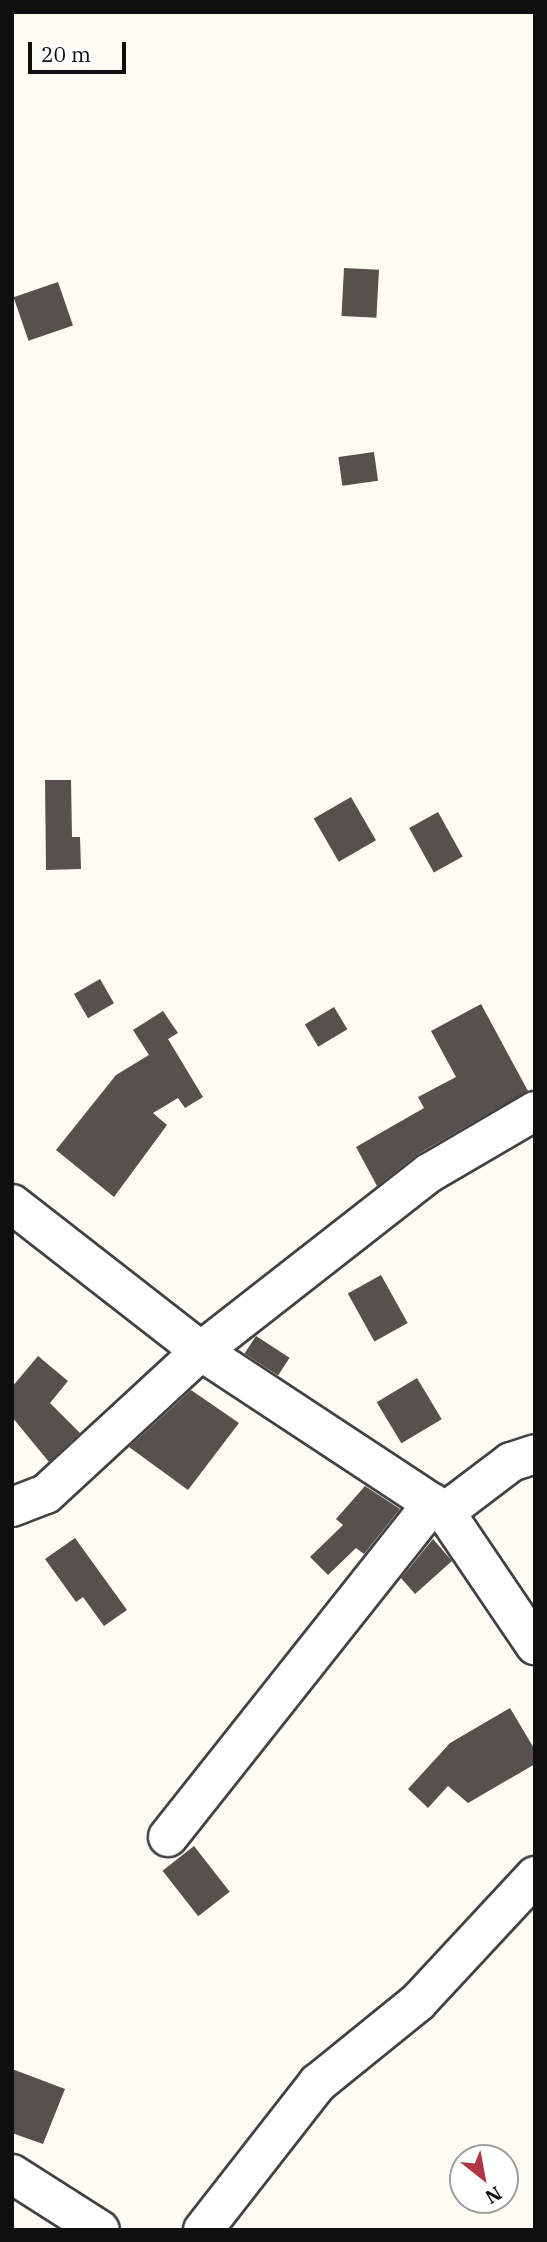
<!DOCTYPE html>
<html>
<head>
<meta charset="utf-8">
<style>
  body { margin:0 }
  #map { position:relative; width:547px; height:2242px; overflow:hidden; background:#fefbf3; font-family:"IBM Plex Serif",serif }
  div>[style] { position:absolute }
  .building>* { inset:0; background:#57504d; transform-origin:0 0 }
  .roads { filter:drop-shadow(2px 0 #424242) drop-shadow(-2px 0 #424242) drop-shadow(0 2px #424242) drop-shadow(0 -2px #424242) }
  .minor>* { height:38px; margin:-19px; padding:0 19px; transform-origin:19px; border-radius:19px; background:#fff }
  span { translate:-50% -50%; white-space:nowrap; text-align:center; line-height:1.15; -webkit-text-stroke:7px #fff; paint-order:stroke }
  .frame { position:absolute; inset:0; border:14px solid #0f0f0f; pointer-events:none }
  .north { position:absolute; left:449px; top:2144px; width:70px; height:70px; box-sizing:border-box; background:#fff; border:2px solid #9f9f9f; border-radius:50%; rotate:149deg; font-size:19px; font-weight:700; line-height:28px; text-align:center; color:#0f0f0f }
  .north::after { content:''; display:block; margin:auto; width:24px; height:32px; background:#b03645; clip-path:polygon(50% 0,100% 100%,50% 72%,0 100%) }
  .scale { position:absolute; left:28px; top:42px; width:98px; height:32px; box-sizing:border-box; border:4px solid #0f0f0f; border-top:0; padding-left:9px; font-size:21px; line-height:24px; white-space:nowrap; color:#0f0f0f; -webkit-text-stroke:5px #fff; paint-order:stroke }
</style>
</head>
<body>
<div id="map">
  <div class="building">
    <div style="left:344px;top:268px;width:35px;height:48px;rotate:3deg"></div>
    <div style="left:58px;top:282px;width:46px;height:47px;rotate:71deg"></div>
    <div style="left:374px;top:452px;width:29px;height:36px;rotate:82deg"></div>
    <div style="clip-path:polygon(45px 780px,71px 780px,72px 837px,80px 837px,81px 869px,46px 870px)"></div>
    <div style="left:351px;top:797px;width:50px;height:43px;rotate:60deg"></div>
    <div style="left:438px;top:812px;width:51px;height:33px;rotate:61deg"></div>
    <div style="left:100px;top:979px;width:28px;height:30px;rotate:60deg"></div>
    <div style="clip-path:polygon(481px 1004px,528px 1091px,418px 1154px,377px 1186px,356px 1147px,424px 1108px,418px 1097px,456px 1077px,431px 1031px)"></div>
    <div style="left:334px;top:1007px;width:26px;height:34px;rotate:59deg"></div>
    <div style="clip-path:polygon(163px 1011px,178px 1033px,168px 1039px,203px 1097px,185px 1108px,178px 1098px,153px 1113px,167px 1125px,114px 1197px,56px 1150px,116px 1075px,149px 1055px,133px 1030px)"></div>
    <div style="left:381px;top:1275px;width:55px;height:38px;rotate:61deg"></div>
    <div style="left:256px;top:1336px;width:40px;height:21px;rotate:33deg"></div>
    <div style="clip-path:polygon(38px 1356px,68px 1381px,50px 1403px,80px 1433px,49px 1462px,12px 1417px,12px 1387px)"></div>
    <div style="left:417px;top:1378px;width:48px;height:47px;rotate:59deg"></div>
    <div style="clip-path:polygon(191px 1390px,239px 1423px,188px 1490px,129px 1447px)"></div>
    <div style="clip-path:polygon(365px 1486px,400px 1509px,364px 1554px,356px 1548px,328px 1575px,310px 1557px,343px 1525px,336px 1519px)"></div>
    <div style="clip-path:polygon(75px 1538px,127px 1610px,104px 1626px,83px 1597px,76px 1602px,45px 1559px)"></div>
    <div style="clip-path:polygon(433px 1539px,452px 1561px,415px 1594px,401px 1578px)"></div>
    <div style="clip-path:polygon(510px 1708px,535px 1750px,535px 1764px,468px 1803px,448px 1786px,428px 1808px,408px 1789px,450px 1743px)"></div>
    <div style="left:194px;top:1846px;width:58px;height:40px;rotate:52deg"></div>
    <div style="clip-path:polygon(12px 2069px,65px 2089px,43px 2144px,12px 2133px)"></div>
  </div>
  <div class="roads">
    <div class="minor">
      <div style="left:12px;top:1204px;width:239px;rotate:37.9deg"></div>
      <div style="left:201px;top:1351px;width:292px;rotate:33.4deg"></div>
      <div style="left:445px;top:1512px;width:161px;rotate:55.9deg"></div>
      <div style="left:12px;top:1507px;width:36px;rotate:-21deg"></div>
      <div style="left:46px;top:1494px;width:211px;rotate:-42.7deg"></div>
      <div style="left:201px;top:1351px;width:289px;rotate:-38deg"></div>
      <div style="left:429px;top:1173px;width:123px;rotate:-30.3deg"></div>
      <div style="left:445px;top:1512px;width:83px;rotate:-37.1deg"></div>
      <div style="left:511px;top:1462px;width:25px;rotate:-18deg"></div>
      <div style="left:168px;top:1837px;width:426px;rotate:-51.6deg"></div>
      <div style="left:12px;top:2174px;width:104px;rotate:32.5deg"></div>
      <div style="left:203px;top:2230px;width:187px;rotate:-52deg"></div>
      <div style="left:318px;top:2083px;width:129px;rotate:-39deg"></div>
      <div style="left:418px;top:2002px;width:172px;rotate:-47.1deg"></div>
    </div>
  </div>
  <div class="frame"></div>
  <div class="north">N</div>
  <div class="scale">20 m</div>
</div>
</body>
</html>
